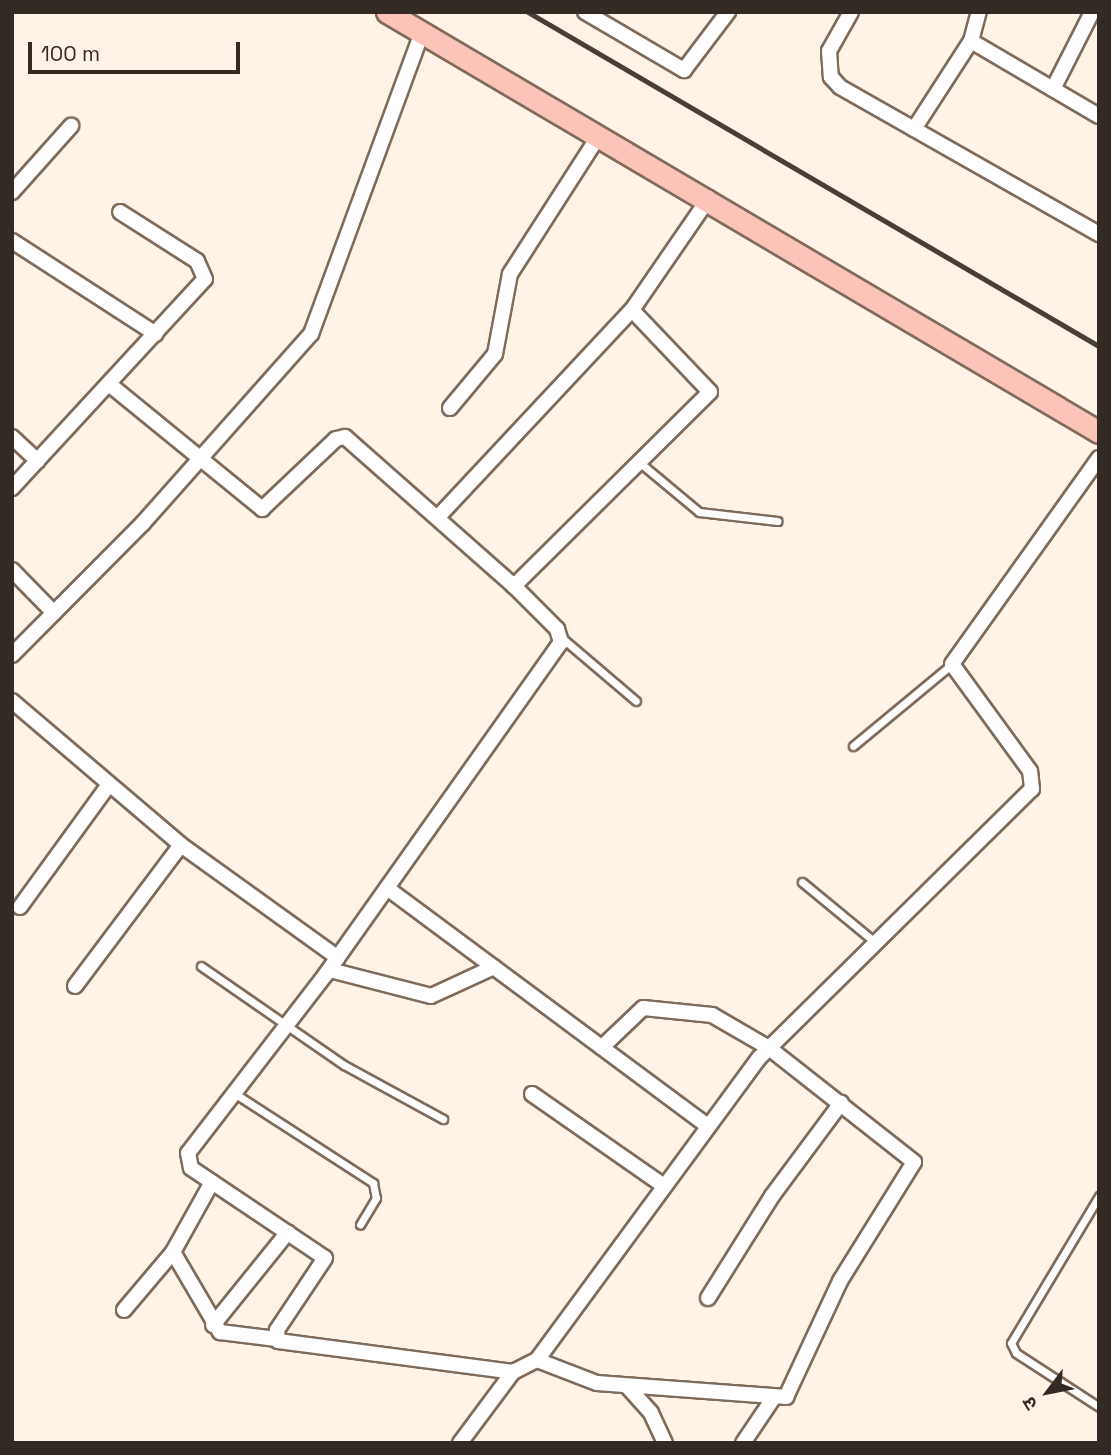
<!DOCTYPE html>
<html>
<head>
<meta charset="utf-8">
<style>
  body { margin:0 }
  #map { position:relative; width:1111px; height:1455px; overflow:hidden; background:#fff2e6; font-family:"Space Grotesk","Noto Sans Devanagari",sans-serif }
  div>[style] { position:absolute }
  .roads { filter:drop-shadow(2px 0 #7e6b5b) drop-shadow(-2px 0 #7e6b5b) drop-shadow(0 2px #7e6b5b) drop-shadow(0 -2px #7e6b5b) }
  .lane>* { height:7px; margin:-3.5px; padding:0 3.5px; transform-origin:3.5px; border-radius:3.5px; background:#fff }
  .street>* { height:14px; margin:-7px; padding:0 7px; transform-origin:7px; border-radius:7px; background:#fff }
  .primary>* { height:21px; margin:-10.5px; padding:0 10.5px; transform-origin:10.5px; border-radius:10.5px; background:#fcc3b9 }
  .rail>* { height:4.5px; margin:-2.25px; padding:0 2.25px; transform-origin:2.25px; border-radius:2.25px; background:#473f37 }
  span { translate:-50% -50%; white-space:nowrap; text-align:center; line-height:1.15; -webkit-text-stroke:6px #fff2e6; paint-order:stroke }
  .frame { position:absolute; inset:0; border:14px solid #322a23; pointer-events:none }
  .north { position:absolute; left:1013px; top:1357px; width:70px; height:70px; -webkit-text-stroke:5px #fff2e6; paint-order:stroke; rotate:238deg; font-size:19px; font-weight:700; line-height:28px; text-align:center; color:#322a23 }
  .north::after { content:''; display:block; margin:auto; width:24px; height:32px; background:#322a23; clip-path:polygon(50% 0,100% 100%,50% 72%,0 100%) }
  .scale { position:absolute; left:28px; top:42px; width:212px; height:32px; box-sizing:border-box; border:4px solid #322a23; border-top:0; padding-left:9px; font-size:21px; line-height:24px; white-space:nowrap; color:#322a23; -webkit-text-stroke:5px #fff2e6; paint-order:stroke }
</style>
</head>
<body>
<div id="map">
  <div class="roads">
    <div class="lane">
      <div style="left:639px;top:462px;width:78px;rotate:39.8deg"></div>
      <div style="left:699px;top:512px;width:79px;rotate:6.6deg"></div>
      <div style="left:562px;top:638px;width:97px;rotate:40.4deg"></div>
      <div style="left:853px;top:746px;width:129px;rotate:-39.6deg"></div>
      <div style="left:802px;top:882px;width:96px;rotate:39.5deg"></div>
      <div style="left:201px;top:966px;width:174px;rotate:34.7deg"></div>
      <div style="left:344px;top:1065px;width:113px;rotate:28.6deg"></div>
      <div style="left:234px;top:1093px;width:166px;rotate:32.9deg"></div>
      <div style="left:373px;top:1183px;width:15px;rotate:79deg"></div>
      <div style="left:376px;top:1198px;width:31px;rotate:121deg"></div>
      <div style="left:1099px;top:1196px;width:171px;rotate:120.9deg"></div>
      <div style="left:1011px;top:1343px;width:11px;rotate:63deg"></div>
      <div style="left:1016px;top:1353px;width:99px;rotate:33deg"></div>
    </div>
    <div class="street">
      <div style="left:585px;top:12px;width:115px;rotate:30.4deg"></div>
      <div style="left:684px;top:70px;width:73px;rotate:-52.8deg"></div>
      <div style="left:851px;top:12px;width:45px;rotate:119.4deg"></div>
      <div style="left:829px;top:51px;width:26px;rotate:86deg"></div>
      <div style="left:831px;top:77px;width:13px;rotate:48deg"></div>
      <div style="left:840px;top:87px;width:298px;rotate:29.6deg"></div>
      <div style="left:971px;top:41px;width:148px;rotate:30.4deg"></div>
      <div style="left:1053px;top:89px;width:86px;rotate:-63.1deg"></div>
      <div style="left:914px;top:129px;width:105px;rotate:-57.1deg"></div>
      <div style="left:971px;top:41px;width:30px;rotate:-75deg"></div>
      <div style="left:12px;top:192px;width:89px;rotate:-48.2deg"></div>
      <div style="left:709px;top:198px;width:136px;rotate:124.5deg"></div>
      <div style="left:632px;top:310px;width:113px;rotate:46.4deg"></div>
      <div style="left:710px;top:392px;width:276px;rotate:135.3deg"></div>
      <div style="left:514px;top:586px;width:61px;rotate:45deg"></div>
      <div style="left:557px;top:629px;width:14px;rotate:73deg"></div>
      <div style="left:561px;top:642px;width:407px;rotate:125.3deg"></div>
      <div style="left:326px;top:974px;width:226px;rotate:127.6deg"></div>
      <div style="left:188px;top:1153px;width:15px;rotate:79deg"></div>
      <div style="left:191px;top:1168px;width:161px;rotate:33.9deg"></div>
      <div style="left:325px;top:1258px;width:87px;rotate:123.7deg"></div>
      <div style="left:277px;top:1330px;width:11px;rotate:85deg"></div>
      <div style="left:278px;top:1341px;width:237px;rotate:7.5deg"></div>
      <div style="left:513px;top:1372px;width:27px;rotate:-27deg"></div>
      <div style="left:537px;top:1360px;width:375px;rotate:-53.7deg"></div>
      <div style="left:759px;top:1058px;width:383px;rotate:-44.6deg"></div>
      <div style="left:1032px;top:789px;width:18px;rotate:-96deg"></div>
      <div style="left:1030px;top:771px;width:132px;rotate:-126.1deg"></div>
      <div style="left:952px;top:664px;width:253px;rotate:-54.5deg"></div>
      <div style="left:12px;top:241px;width:171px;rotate:32.9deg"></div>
      <div style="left:109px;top:384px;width:198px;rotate:39.2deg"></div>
      <div style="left:262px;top:509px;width:102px;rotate:-43.4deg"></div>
      <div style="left:336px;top:439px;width:9px;rotate:-13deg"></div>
      <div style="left:345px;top:437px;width:225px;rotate:41.4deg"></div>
      <div style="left:450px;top:408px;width:70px;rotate:-50.2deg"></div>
      <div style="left:495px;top:354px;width:81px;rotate:-79.4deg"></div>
      <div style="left:510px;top:274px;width:166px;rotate:-57.3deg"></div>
      <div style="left:12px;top:437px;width:35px;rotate:43deg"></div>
      <div style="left:12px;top:488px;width:284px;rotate:-47.3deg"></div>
      <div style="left:205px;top:279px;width:20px;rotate:-114deg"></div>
      <div style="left:197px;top:261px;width:91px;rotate:-147.5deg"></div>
      <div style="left:438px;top:517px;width:284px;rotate:-46.9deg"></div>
      <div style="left:12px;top:570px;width:60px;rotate:45.7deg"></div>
      <div style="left:12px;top:655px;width:186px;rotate:-45.2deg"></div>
      <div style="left:143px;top:523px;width:253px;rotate:-48.4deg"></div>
      <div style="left:311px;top:334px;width:321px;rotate:-69.8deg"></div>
      <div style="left:12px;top:701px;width:222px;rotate:40.4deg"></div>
      <div style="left:181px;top:845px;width:193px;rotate:35.7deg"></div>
      <div style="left:387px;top:888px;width:400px;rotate:36.6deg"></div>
      <div style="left:20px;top:907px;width:150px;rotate:-54deg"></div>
      <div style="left:330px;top:970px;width:104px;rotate:14.4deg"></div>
      <div style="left:431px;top:996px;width:69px;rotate:-24.7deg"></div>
      <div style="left:75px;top:986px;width:176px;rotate:-53.1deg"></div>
      <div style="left:532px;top:1094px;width:161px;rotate:34.9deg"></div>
      <div style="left:173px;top:1252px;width:93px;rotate:59.6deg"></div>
      <div style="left:220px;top:1332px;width:57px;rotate:7deg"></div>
      <div style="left:708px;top:1298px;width:120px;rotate:-57.9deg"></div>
      <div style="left:772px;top:1196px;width:116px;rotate:-53.4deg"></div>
      <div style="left:124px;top:1310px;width:76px;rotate:-49.8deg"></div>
      <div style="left:173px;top:1252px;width:80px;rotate:-60.9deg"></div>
      <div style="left:213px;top:1325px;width:119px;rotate:-51.1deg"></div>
      <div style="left:537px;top:1360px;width:64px;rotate:21deg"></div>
      <div style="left:597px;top:1383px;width:190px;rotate:4.2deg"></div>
      <div style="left:786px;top:1397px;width:128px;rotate:-65deg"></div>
      <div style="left:840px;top:1281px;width:140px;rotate:-58.1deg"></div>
      <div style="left:914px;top:1162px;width:184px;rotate:-141.8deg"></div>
      <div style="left:769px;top:1048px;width:66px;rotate:-149.9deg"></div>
      <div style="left:712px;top:1015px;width:69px;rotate:-174.2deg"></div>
      <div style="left:643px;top:1008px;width:57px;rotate:136.4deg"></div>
      <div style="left:627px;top:1386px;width:36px;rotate:48deg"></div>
      <div style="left:651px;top:1413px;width:33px;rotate:65deg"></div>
      <div style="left:460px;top:1443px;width:89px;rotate:-53.3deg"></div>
      <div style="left:743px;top:1443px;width:52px;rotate:-56deg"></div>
    </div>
    <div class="primary">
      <div style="left:387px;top:12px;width:827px;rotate:30.54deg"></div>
    </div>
  </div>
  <div class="rail">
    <div style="left:528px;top:12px;width:662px;rotate:30.33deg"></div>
  </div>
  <div class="frame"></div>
  <div class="north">उ</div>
  <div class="scale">100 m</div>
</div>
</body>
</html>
